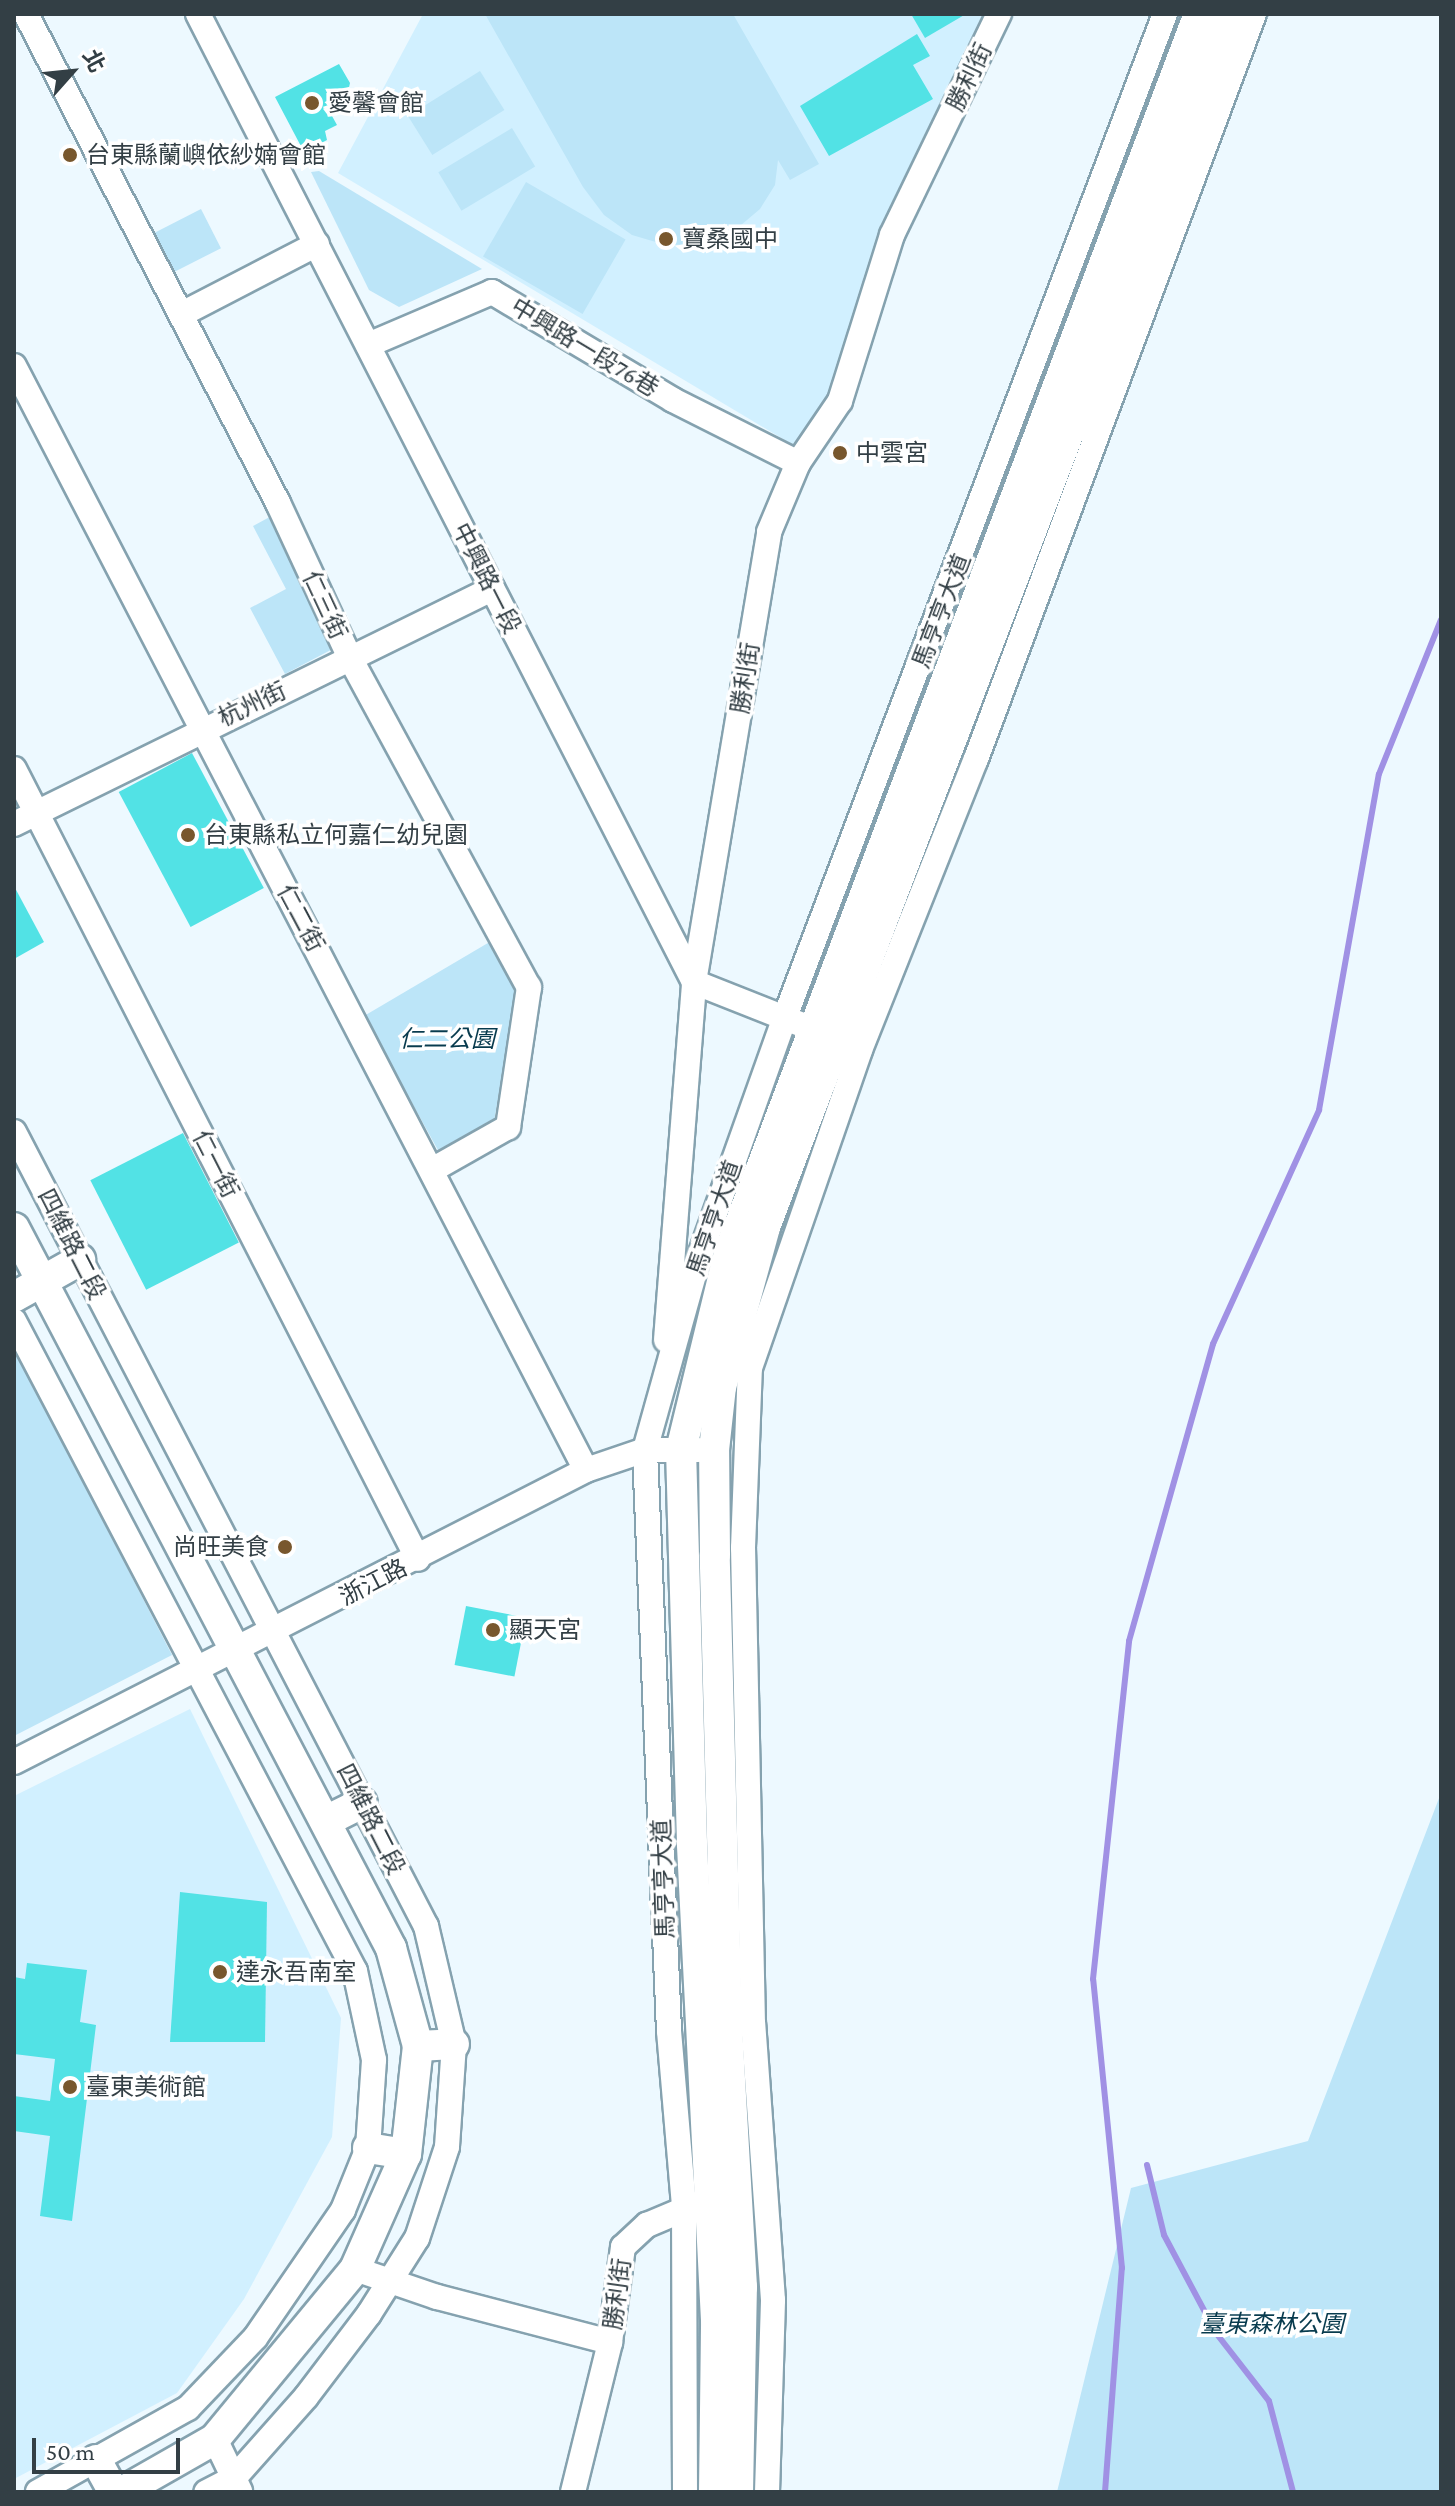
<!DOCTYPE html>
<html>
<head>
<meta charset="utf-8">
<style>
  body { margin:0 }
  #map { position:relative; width:1455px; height:2506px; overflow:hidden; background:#edf9ff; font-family:"Crimson Pro","Noto Sans TC",serif }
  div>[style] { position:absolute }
  .built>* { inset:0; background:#d1f0ff }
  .green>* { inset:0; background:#bce5f8; transform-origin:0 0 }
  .stream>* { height:6px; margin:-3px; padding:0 3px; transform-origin:3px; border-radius:3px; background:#a091e4 }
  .building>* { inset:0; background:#52e2e5; transform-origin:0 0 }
  .roads { filter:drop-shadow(2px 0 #85a2af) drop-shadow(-2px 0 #85a2af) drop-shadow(0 2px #85a2af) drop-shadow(0 -2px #85a2af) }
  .minor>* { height:24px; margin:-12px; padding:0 12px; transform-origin:12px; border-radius:12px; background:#fff }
  .tertiary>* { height:30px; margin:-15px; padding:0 15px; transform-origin:15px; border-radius:15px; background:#fff }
  .dots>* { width:22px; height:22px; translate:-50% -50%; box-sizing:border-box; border:4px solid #fff; border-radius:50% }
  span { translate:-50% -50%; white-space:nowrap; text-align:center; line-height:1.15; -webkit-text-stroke:7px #fff; paint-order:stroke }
  .street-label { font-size:24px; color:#333f45 }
  .poi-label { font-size:24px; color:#333f45 }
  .left { translate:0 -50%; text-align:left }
  .right { translate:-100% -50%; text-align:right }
  .park-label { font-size:24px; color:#083b4e; font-style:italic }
  .frame { position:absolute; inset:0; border:16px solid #333f45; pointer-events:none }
  .north { position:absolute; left:32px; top:32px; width:80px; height:80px; -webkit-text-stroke:6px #fff; paint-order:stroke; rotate:63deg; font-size:22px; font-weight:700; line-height:32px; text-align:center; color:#333f45 }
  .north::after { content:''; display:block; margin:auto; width:28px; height:36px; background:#333f45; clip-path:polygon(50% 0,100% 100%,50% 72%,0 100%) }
  .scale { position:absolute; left:32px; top:2438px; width:148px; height:36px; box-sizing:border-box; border:4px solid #333f45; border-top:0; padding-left:10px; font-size:24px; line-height:28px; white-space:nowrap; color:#333f45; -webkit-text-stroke:6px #fff; paint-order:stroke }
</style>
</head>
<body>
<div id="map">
  <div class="built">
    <div style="clip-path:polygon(423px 14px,985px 14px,898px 197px,842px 378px,798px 448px,338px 173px)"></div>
    <div style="clip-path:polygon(190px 1709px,341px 2018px,332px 2137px,244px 2299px,177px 2393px,14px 2479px,14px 1796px)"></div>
  </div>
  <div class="green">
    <div style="clip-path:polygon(485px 14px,733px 14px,819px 164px,790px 180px,778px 160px,775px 185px,760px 209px,734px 231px,701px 244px,666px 245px,632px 235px,604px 215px,583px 187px)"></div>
    <div style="left:480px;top:71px;width:46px;height:85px;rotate:58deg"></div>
    <div style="left:512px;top:128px;width:45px;height:86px;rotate:59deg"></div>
    <div style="clip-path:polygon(319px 171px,482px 269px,399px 307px,369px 290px,311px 172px)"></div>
    <div style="left:526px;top:182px;width:115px;height:86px;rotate:30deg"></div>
    <div style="left:201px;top:209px;width:44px;height:57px;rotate:63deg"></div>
    <div style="clip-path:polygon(277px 513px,346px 642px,285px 674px,250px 608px,286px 589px,253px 526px)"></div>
    <div style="clip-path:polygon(493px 940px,517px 989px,494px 1122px,439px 1152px,364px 1016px)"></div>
    <div style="clip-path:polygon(14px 1348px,172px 1655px,14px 1736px)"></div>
    <div style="clip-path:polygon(1441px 1793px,1441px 2492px,1057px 2492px,1131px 2188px,1308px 2141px)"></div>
  </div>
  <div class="stream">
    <div style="left:1147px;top:2165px;width:72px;rotate:76.3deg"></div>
    <div style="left:1164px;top:2235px;width:111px;rotate:62deg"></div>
    <div style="left:1216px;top:2333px;width:86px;rotate:52.1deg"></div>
    <div style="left:1269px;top:2401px;width:94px;rotate:75.2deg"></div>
    <div style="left:1105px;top:2492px;width:225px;rotate:-85.7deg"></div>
    <div style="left:1122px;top:2268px;width:290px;rotate:-95.7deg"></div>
    <div style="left:1093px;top:1979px;width:340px;rotate:-83.9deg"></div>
    <div style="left:1129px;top:1641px;width:309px;rotate:-74.2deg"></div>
    <div style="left:1213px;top:1344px;width:257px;rotate:-65.6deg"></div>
    <div style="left:1319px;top:1110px;width:341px;rotate:-79.9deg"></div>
    <div style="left:1379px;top:774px;width:166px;rotate:-68.1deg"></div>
  </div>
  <div class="building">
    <div style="clip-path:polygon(911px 14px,966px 14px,925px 38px)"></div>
    <div style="clip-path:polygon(917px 34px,930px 56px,913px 65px,933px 99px,829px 156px,800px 106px)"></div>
    <div style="clip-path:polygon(339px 64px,350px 83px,344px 109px,332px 116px,337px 125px,325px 131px,327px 140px,304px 152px,275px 97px)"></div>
    <div style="left:192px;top:753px;width:153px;height:83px;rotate:62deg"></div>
    <div style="clip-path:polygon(14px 886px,44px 942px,14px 959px)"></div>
    <div style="left:183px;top:1133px;width:123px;height:104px;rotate:63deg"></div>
    <div style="left:466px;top:1606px;width:61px;height:60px;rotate:11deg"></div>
    <div style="clip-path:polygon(180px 1892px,267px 1902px,265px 2042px,170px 2042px)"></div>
    <div style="clip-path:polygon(27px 1963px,87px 1970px,80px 2022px,96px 2025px,72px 2221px,40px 2216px,50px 2136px,14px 2131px,14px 2096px,50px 2101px,55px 2059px,14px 2054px,14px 1977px,25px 1979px)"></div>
  </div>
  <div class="roads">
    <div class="minor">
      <div style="left:26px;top:14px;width:550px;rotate:62.74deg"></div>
      <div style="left:278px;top:503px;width:171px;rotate:65.1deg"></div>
      <div style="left:350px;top:658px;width:375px;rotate:61.5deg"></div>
      <div style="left:529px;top:987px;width:142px;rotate:98.5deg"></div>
      <div style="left:508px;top:1127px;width:87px;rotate:150.5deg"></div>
      <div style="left:198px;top:14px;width:1088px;rotate:62.87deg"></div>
      <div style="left:694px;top:982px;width:114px;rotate:21.6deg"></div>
      <div style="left:182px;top:314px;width:152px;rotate:-27.4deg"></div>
      <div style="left:368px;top:345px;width:135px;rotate:-23.1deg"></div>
      <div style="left:492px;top:292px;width:211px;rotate:30.8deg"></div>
      <div style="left:673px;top:400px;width:140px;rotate:26.7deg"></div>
      <div style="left:14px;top:366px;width:1243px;rotate:62.61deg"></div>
      <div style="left:14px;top:769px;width:887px;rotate:62.92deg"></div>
      <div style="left:14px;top:824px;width:533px;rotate:-26.18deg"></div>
      <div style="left:14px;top:1132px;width:895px;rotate:62.58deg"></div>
      <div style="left:426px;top:1926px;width:121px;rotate:76.7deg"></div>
      <div style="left:454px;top:2044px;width:103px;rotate:93.9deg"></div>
      <div style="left:447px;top:2147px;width:96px;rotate:108.2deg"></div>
      <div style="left:417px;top:2238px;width:90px;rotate:122.3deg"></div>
      <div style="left:369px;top:2314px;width:104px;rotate:127.2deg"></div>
      <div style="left:306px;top:2397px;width:108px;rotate:131.6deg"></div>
      <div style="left:234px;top:2478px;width:31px;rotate:153deg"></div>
      <div style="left:14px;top:1321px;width:734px;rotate:62.32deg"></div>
      <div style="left:355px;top:1971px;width:91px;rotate:77.9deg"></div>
      <div style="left:374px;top:2060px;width:88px;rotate:93.9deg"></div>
      <div style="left:368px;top:2148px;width:67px;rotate:112deg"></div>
      <div style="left:343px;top:2210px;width:155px;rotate:124.5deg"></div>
      <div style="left:255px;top:2338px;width:97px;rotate:133.7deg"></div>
      <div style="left:188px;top:2408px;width:172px;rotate:150.8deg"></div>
      <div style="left:666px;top:1340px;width:359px;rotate:-85.5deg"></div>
      <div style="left:694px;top:982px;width:456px;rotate:-80.5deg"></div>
      <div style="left:769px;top:532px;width:75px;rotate:-67.2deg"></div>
      <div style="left:798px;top:463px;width:75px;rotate:-55.9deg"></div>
      <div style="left:840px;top:401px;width:174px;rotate:-72.6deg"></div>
      <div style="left:892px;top:235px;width:246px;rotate:-64.2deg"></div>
      <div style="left:14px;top:1762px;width:642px;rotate:-27.04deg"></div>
      <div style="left:586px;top:1470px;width:62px;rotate:-18.7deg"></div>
      <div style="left:645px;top:1450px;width:53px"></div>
      <div style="left:355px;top:2269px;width:87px;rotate:18.9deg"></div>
      <div style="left:437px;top:2297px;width:179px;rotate:14.6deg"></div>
      <div style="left:215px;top:2439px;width:58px;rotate:64.3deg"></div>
      <div style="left:573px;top:2492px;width:154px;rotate:-76.1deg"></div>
      <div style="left:610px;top:2342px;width:96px;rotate:-82.2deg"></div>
      <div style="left:623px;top:2247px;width:33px;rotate:-43deg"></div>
      <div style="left:647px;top:2225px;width:54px;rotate:-22.8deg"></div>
      <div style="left:685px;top:2492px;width:286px;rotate:-90.2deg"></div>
      <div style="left:684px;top:2206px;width:176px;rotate:-94.9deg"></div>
      <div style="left:669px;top:2031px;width:581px;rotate:-92.37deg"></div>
      <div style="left:645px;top:1450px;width:190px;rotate:-74.4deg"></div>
      <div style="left:696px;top:1267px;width:265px;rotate:-70.4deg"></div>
      <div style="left:785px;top:1017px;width:1073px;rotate:-69.25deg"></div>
      <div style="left:767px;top:2492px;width:192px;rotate:-88.2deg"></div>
      <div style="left:773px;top:2300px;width:277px;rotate:-94.1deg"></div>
      <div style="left:753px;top:2024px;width:476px;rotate:-91.2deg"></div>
      <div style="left:743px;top:1548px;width:180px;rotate:-87.8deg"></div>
      <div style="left:750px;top:1368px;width:336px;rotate:-70.9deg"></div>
      <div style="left:860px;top:1050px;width:313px;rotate:-68.3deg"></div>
      <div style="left:976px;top:759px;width:795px;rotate:-69.54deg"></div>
    </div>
    <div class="tertiary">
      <div style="left:14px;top:1228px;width:813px;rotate:62.36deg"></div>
      <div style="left:391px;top:1948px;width:102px;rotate:74.6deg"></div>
      <div style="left:418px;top:2046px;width:109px;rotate:96.3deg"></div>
      <div style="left:406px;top:2154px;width:126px;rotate:113.9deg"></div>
      <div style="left:355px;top:2269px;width:220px;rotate:129.5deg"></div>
      <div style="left:215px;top:2439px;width:107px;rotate:150.3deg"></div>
      <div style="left:14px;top:1297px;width:76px;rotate:-29.3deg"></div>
      <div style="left:326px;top:1821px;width:40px;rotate:-26.6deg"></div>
      <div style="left:418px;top:2046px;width:36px;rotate:-3deg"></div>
      <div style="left:368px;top:2148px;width:38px;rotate:9deg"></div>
      <div style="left:96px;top:2460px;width:37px;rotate:61deg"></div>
      <div style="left:714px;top:2492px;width:172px;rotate:-89.3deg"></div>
      <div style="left:716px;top:2320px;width:478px;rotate:-92.9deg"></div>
      <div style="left:692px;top:1843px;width:393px;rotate:-91.6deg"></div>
      <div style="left:681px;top:1450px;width:203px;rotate:-76.3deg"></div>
      <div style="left:729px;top:1253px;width:1325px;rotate:-69.23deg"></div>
      <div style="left:738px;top:2492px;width:205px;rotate:-88.9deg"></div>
      <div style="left:742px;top:2287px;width:261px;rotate:-93.3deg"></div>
      <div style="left:727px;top:2026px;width:471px;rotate:-91.5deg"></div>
      <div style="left:715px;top:1555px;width:105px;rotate:-90.5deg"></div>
      <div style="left:714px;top:1450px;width:63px;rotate:-83.7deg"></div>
      <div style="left:721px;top:1387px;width:166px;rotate:-74.6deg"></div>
      <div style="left:765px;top:1227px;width:1299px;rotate:-69.07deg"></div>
    </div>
  </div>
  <div class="dots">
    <div style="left:312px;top:103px;background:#78572d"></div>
    <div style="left:70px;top:155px;background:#78572d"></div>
    <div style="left:666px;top:239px;background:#78572d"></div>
    <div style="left:840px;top:453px;background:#78572d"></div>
    <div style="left:188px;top:835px;background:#78572d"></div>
    <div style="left:285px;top:1547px;background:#78572d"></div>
    <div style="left:493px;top:1630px;background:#78572d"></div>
    <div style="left:220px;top:1972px;background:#78572d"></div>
    <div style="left:70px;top:2087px;background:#78572d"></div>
  </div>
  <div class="street-label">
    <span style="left:969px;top:77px;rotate:-64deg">勝利街</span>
    <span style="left:585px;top:347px;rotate:31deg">中興路一段76巷</span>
    <span style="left:487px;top:578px;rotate:63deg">中興路一段</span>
    <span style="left:325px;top:605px;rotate:65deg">仁三街</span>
    <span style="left:941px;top:611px;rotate:-69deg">馬亨亨大道</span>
    <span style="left:745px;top:678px;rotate:-81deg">勝利街</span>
    <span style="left:252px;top:704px;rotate:-25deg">杭州街</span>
    <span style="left:301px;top:918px;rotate:62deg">仁二街</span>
    <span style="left:216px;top:1164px;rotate:63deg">仁一街</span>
    <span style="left:714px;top:1218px;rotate:-71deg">馬亨亨大道</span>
    <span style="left:72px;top:1244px;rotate:63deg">四維路二段</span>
    <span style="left:373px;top:1582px;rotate:-27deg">浙江路</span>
    <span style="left:371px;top:1819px;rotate:63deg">四維路二段</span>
    <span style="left:663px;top:1879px;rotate:-92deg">馬亨亨大道</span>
    <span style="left:617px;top:2294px;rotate:-82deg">勝利街</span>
  </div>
  <div class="poi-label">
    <span class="left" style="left:328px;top:103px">愛馨會館</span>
    <span class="left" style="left:86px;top:155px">台東縣蘭嶼依紗婻會館</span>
    <span class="left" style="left:682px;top:239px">寶桑國中</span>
    <span class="left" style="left:856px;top:453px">中雲宮</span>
    <span class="left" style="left:204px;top:835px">台東縣私立何嘉仁幼兒園</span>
    <span class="right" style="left:269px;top:1547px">尚旺美食</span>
    <span class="left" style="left:509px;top:1630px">顯天宮</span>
    <span class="left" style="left:236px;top:1972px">達永吾南室</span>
    <span class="left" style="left:86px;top:2087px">臺東美術館</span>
  </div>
  <div class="park-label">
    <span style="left:447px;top:1039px">仁二公園</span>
    <span style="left:1272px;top:2324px">臺東森林公園</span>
  </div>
  <div class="frame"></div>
  <div class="north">北</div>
  <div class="scale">50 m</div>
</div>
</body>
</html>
